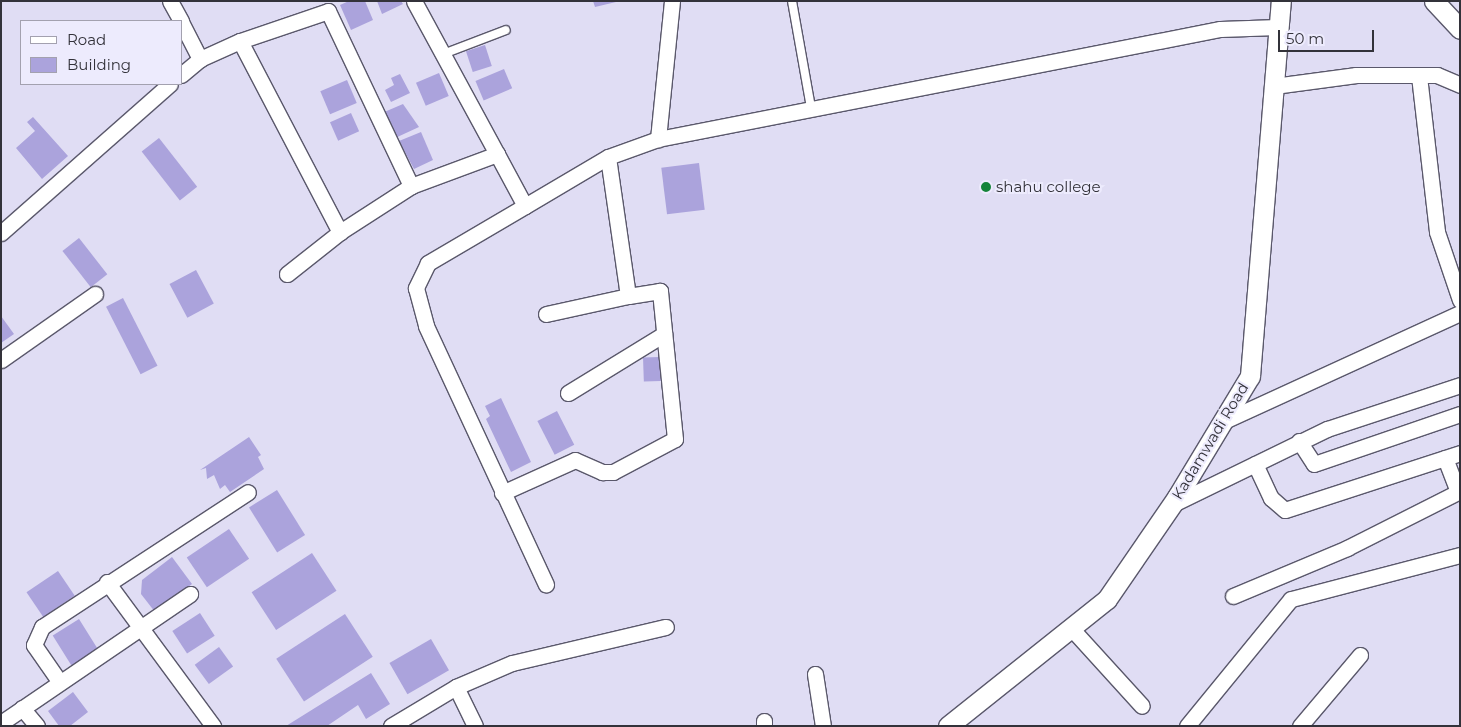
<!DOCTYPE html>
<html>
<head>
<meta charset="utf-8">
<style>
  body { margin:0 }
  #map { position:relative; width:1461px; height:727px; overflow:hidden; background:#e0ddf4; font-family:Montserrat,sans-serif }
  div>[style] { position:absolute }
  .building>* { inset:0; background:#aba3dc; transform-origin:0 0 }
  .roads { filter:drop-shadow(1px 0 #5a586b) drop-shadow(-1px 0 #5a586b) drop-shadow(0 1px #5a586b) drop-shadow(0 -1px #5a586b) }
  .service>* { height:8px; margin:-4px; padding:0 4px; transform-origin:4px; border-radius:4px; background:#fff }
  .minor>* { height:15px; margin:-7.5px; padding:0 7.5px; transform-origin:7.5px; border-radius:7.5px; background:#fff }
  .tertiary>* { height:19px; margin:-9.5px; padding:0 9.5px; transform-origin:9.5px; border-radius:9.5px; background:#fff }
  .dots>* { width:14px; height:14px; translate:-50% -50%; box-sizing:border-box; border:2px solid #edebfd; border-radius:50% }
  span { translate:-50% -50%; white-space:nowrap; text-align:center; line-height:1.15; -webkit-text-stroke:4px #edebfd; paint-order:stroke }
  .poi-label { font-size:15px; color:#33323a }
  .left { translate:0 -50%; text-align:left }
  .street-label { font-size:15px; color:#33323a }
  .frame { position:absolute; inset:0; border:2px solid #33323a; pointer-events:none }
  .legend { position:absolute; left:20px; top:20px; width:162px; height:65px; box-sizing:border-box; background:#edebfd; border:1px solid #a3a1af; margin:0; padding:6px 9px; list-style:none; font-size:15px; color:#33323a }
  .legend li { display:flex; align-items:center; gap:10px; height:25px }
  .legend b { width:25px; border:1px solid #a3a1af }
  .scale { position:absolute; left:1278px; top:30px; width:96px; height:22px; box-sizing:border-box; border:2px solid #33323a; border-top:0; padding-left:6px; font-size:15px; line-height:18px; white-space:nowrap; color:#33323a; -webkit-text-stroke:4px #edebfd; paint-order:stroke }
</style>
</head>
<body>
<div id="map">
  <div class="building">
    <div style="clip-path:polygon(349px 1px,365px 1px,373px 20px,351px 30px,340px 5px)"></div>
    <div style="clip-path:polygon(377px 1px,401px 1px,403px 4px,382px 14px)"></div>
    <div style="clip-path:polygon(593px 1px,615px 1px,616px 2px,595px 7px)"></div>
    <div style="left:485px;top:45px;width:22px;height:20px;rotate:72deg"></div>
    <div style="left:504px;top:69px;width:21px;height:31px;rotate:67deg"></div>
    <div style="left:439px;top:73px;width:25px;height:25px;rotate:67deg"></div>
    <div style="clip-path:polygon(400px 74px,410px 93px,391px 102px,385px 90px,394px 85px,391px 78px)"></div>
    <div style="left:347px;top:80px;width:25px;height:29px;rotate:67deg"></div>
    <div style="clip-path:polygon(403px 104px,419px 127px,393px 139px,382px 113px)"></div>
    <div style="left:351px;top:113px;width:20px;height:23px;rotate:66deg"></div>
    <div style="clip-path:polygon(33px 117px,68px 156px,42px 179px,16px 148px,35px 131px,27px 122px)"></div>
    <div style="clip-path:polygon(421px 132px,433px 160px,414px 169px,399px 141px)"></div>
    <div style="left:159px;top:138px;width:62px;height:22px;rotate:52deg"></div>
    <div style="left:699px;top:163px;width:47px;height:38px;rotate:83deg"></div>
    <div style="left:79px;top:238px;width:46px;height:21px;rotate:52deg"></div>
    <div style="left:196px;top:270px;width:38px;height:30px;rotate:62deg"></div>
    <div style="left:123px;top:298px;width:76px;height:19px;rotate:63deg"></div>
    <div style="clip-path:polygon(1px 316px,14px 334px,1px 343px)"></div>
    <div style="left:660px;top:357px;width:24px;height:17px;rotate:88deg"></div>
    <div style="clip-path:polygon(501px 398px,531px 462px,511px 472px,486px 419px,490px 416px,485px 406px)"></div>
    <div style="left:557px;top:411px;width:38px;height:22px;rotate:63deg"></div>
    <div style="clip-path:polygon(249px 437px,261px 455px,258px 457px,264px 469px,230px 492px,225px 485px,220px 489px,214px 475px,207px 479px,206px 468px,200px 470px)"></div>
    <div style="left:277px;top:490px;width:53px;height:33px;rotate:58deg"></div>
    <div style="left:229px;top:529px;width:36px;height:51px;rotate:56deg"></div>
    <div style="left:312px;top:553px;width:45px;height:72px;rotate:57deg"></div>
    <div style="clip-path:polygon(172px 557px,192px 584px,155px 612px,141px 594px,142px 580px)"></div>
    <div style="left:58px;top:571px;width:30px;height:38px;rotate:56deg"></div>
    <div style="left:200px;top:613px;width:27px;height:33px;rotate:57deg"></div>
    <div style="left:345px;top:614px;width:51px;height:82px;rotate:57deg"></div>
    <div style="left:79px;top:619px;width:38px;height:31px;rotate:58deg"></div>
    <div style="left:431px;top:639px;width:36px;height:48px;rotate:60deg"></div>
    <div style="left:219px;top:647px;width:24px;height:30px;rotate:54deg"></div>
    <div style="clip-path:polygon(371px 673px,390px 704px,366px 719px,358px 705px,327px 726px,286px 726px)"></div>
    <div style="clip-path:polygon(73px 692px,88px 712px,70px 726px,59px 726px,48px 711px)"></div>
  </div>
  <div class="roads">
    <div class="service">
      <div style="left:792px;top:1px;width:109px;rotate:79.9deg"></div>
      <div style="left:443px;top:54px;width:67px;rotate:-20.9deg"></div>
    </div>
    <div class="minor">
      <div style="left:170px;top:1px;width:23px;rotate:61deg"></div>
      <div style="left:672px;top:1px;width:139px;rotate:95.8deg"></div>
      <div style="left:658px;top:139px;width:573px;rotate:-11.07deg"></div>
      <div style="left:1220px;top:29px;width:58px;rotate:-2deg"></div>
      <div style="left:181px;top:22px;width:42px;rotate:62.8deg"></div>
      <div style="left:240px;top:41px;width:216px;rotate:62.4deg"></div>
      <div style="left:181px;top:75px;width:25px;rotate:-40deg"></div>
      <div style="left:200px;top:59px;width:44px;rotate:-24.2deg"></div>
      <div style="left:240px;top:41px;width:93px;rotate:-18.8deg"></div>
      <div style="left:328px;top:11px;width:194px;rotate:64.6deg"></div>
      <div style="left:1419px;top:76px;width:157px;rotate:83.4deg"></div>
      <div style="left:1437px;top:232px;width:72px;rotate:71.3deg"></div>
      <div style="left:1274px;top:86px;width:83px;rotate:-7.6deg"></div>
      <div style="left:1356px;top:75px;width:81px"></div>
      <div style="left:1437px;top:75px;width:25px;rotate:23deg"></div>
      <div style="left:497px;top:154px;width:59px;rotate:61.7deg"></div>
      <div style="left:525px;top:206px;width:96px;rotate:-30.6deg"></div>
      <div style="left:608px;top:157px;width:53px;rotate:-19.8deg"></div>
      <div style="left:525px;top:206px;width:113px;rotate:149.6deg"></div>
      <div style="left:428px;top:263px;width:28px;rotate:116deg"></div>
      <div style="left:416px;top:288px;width:39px;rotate:75deg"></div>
      <div style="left:426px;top:326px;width:285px;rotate:65.1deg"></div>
      <div style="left:1px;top:233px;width:225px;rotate:-41.4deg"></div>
      <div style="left:287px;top:274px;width:68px;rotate:-38.4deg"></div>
      <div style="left:340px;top:232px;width:85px;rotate:-32.9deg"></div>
      <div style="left:411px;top:186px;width:92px;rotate:-20.4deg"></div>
      <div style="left:497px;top:154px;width:174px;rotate:-118.5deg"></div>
      <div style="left:546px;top:314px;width:84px;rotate:-12.4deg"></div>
      <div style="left:1px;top:360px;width:115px;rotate:-35.1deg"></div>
      <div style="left:568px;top:393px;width:113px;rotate:-31.6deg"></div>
      <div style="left:1222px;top:422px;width:262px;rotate:-24.6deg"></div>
      <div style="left:1299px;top:441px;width:27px;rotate:57deg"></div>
      <div style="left:1314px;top:464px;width:154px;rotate:-18.9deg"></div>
      <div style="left:1445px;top:458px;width:36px;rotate:69deg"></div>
      <div style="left:1255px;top:464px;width:38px;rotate:65deg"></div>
      <div style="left:1271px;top:498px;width:18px;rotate:41deg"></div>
      <div style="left:1285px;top:510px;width:184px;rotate:-18deg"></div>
      <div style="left:502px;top:493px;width:80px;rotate:-24.3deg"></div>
      <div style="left:575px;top:460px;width:30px;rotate:24deg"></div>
      <div style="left:602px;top:472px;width:11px"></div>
      <div style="left:613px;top:472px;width:70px;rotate:-28deg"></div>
      <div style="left:675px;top:439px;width:149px;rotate:-95.8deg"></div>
      <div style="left:660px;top:291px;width:32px;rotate:171deg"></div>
      <div style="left:628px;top:296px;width:140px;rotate:-98.2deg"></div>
      <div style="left:1171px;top:505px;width:174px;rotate:-26deg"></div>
      <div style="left:1327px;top:429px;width:140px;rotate:-18.3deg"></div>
      <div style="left:107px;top:582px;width:179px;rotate:53.6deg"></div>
      <div style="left:1233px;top:596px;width:124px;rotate:-22.8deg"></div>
      <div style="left:1347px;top:548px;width:127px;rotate:-26.8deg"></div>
      <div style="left:1071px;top:628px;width:105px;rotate:47.7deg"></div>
      <div style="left:815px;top:674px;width:53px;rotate:81.3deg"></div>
      <div style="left:59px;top:681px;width:44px;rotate:-124.8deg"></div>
      <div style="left:34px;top:645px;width:20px;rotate:-66deg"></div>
      <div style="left:42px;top:627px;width:246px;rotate:-33.2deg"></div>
      <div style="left:456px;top:687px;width:61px;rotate:-23.2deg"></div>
      <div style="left:512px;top:663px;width:158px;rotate:-13.2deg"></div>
      <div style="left:22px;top:708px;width:23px;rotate:50deg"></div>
      <div style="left:764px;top:721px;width:5px;rotate:90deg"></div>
      <div style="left:1px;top:723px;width:229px;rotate:-34.3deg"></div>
      <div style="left:391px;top:726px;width:76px;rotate:-31deg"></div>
      <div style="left:456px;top:687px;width:43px;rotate:64deg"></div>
      <div style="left:1187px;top:726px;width:164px;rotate:-50.7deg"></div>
      <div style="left:1291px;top:599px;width:175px;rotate:-14.6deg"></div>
      <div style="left:1300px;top:726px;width:93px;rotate:-49.8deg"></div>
    </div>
    <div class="tertiary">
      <div style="left:1434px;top:1px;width:38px;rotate:47deg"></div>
      <div style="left:948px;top:726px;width:203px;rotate:-38.6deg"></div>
      <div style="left:1107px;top:599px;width:124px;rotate:-55.5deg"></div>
      <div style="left:1177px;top:497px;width:141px;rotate:-58.9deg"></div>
      <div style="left:1250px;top:376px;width:376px;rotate:-85.3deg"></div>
    </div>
  </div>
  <div class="dots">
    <div style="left:986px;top:187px;background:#148339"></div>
  </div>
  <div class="poi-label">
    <span class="left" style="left:996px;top:187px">shahu college</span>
  </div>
  <div class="street-label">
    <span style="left:1210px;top:441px;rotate:-59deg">Kadamwadi Road</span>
  </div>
  <div class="frame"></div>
  <ul class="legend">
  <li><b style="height:6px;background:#fff"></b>Road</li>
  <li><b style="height:14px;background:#aba3dc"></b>Building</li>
  </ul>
  <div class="scale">50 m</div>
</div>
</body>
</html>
